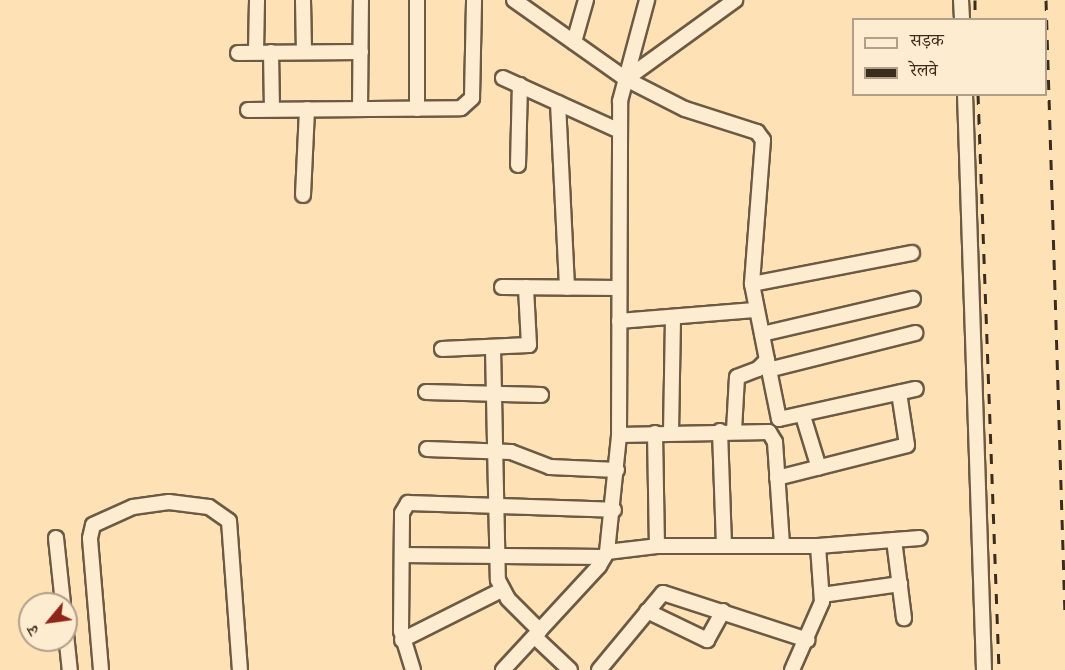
<!DOCTYPE html>
<html>
<head>
<meta charset="utf-8">
<style>
  body { margin:0 }
  #map { position:relative; width:1065px; height:670px; overflow:hidden; background:#fee2b6; font-family:"Old Standard TT","Noto Serif Devanagari",serif }
  div>[style] { position:absolute }
  .roads { filter:drop-shadow(2px 0 #6c5a44) drop-shadow(-2px 0 #6c5a44) drop-shadow(0 2px #6c5a44) drop-shadow(0 -2px #6c5a44) }
  .minor>* { height:14px; margin:-7px; padding:0 7px; transform-origin:7px; border-radius:7px; background:#feecd0 }
  .rail>* { height:3px; margin-top:-1.5px; transform-origin:0; background:repeating-linear-gradient(90deg,#3c2c1e 0 10px,transparent 0 20px) }
  span { translate:-50% -50%; white-space:nowrap; text-align:center; line-height:1.15; -webkit-text-stroke:6px #feecd0; paint-order:stroke }
  .legend { position:absolute; left:852px; top:18px; width:195px; height:78px; box-sizing:border-box; background:#feecd0; border:2px solid #b09f89; margin:0; padding:8px 10px; list-style:none; font-size:18px; color:#3c2c1e }
  .legend li { display:flex; align-items:center; gap:12px; height:30px }
  .legend b { width:30px; border:2px solid #b09f89 }
  .north { position:absolute; left:18px; top:592px; width:60px; height:60px; box-sizing:border-box; background:#feecd0; border:2px solid #b09f89; border-radius:50%; rotate:241deg; font-size:16px; font-weight:700; line-height:24px; text-align:center; color:#3c2c1e }
  .north::after { content:''; display:block; margin:auto; width:21px; height:27px; background:#8f2418; clip-path:polygon(50% 0,100% 100%,50% 72%,0 100%) }
</style>
</head>
<body>
<div id="map">
  <div class="roads">
    <div class="minor">
      <div style="left:303px;top:0;width:52px;rotate:88.9deg"></div>
      <div style="left:417px;top:0;width:109px;rotate:90deg"></div>
      <div style="left:514px;top:0;width:137px;rotate:35.2deg"></div>
      <div style="left:626px;top:79px;width:66px;rotate:27deg"></div>
      <div style="left:685px;top:109px;width:76px;rotate:17.7deg"></div>
      <div style="left:757px;top:132px;width:10px;rotate:53deg"></div>
      <div style="left:763px;top:140px;width:144px;rotate:94.4deg"></div>
      <div style="left:752px;top:284px;width:77px;rotate:78.8deg"></div>
      <div style="left:767px;top:360px;width:13px;rotate:135deg"></div>
      <div style="left:758px;top:369px;width:22px;rotate:159deg"></div>
      <div style="left:737px;top:377px;width:53px;rotate:93.2deg"></div>
      <div style="left:961px;top:0;width:20px;rotate:87deg"></div>
      <div style="left:574px;top:42px;width:44px;rotate:-74.1deg"></div>
      <div style="left:256px;top:52px;width:52px;rotate:-88.9deg"></div>
      <div style="left:271px;top:52px;width:57px;rotate:89deg"></div>
      <div style="left:238px;top:53px;width:123px;rotate:-0.5deg"></div>
      <div style="left:503px;top:78px;width:128px;rotate:24.4deg"></div>
      <div style="left:626px;top:79px;width:135px;rotate:-35.9deg"></div>
      <div style="left:965px;top:94px;width:576px;rotate:88.11deg"></div>
      <div style="left:558px;top:103px;width:185px;rotate:87.2deg"></div>
      <div style="left:360px;top:109px;width:109px;rotate:-89.5deg"></div>
      <div style="left:248px;top:110px;width:213px;rotate:-0.5deg"></div>
      <div style="left:461px;top:108px;width:15px;rotate:-42deg"></div>
      <div style="left:472px;top:98px;width:98px;rotate:-88.8deg"></div>
      <div style="left:518px;top:165px;width:80px;rotate:-88.6deg"></div>
      <div style="left:303px;top:195px;width:86px;rotate:-87.3deg"></div>
      <div style="left:752px;top:284px;width:163px;rotate:-11deg"></div>
      <div style="left:502px;top:287px;width:117px;rotate:0.5deg"></div>
      <div style="left:619px;top:321px;width:136px;rotate:-4.6deg"></div>
      <div style="left:762px;top:334px;width:155px;rotate:-13.1deg"></div>
      <div style="left:493px;top:348px;width:232px;rotate:88.8deg"></div>
      <div style="left:498px;top:580px;width:21px;rotate:62deg"></div>
      <div style="left:508px;top:599px;width:45px;rotate:45deg"></div>
      <div style="left:442px;top:349px;width:87px;rotate:-2.6deg"></div>
      <div style="left:529px;top:345px;width:58px;rotate:-93deg"></div>
      <div style="left:767px;top:360px;width:60px;rotate:78.5deg"></div>
      <div style="left:779px;top:419px;width:140px;rotate:-12.4deg"></div>
      <div style="left:768px;top:370px;width:152px;rotate:-14.1deg"></div>
      <div style="left:426px;top:392px;width:115px;rotate:1.5deg"></div>
      <div style="left:803px;top:416px;width:54px;rotate:72.9deg"></div>
      <div style="left:720px;top:431px;width:112px;rotate:88deg"></div>
      <div style="left:655px;top:433px;width:113px;rotate:89deg"></div>
      <div style="left:671px;top:433px;width:116px;rotate:-89deg"></div>
      <div style="left:619px;top:435px;width:150px;rotate:-1.1deg"></div>
      <div style="left:769px;top:432px;width:12px;rotate:59deg"></div>
      <div style="left:775px;top:442px;width:103px;rotate:86.1deg"></div>
      <div style="left:427px;top:449px;width:84px;rotate:2deg"></div>
      <div style="left:511px;top:452px;width:42px;rotate:21deg"></div>
      <div style="left:550px;top:467px;width:67px;rotate:2.6deg"></div>
      <div style="left:777px;top:478px;width:134px;rotate:-14.2deg"></div>
      <div style="left:907px;top:445px;width:53px;rotate:-98.7deg"></div>
      <div style="left:56px;top:538px;width:66px;rotate:83.9deg"></div>
      <div style="left:894px;top:540px;width:79px;rotate:82.7deg"></div>
      <div style="left:607px;top:552px;width:50px;rotate:-6.8deg"></div>
      <div style="left:657px;top:546px;width:161px"></div>
      <div style="left:818px;top:546px;width:102px;rotate:-4.5deg"></div>
      <div style="left:402px;top:555px;width:202px;rotate:0.6deg"></div>
      <div style="left:822px;top:595px;width:79px;rotate:-8deg"></div>
      <div style="left:647px;top:611px;width:67px;rotate:25.8deg"></div>
      <div style="left:707px;top:640px;width:33px;rotate:-61deg"></div>
      <div style="left:66px;top:634px;width:36px;rotate:84deg"></div>
      <div style="left:535px;top:637px;width:48px;rotate:43.3deg"></div>
      <div style="left:402px;top:640px;width:112px;rotate:-26.6deg"></div>
      <div style="left:101px;top:670px;width:132px;rotate:-94.8deg"></div>
      <div style="left:90px;top:538px;width:13px;rotate:-77deg"></div>
      <div style="left:93px;top:525px;width:44px;rotate:-24.2deg"></div>
      <div style="left:133px;top:507px;width:36px;rotate:-8deg"></div>
      <div style="left:169px;top:502px;width:40px;rotate:7.1deg"></div>
      <div style="left:209px;top:507px;width:24px;rotate:35deg"></div>
      <div style="left:229px;top:521px;width:149px;rotate:85.8deg"></div>
      <div style="left:413px;top:670px;width:41px;rotate:-107.1deg"></div>
      <div style="left:401px;top:631px;width:118px;rotate:-89.5deg"></div>
      <div style="left:402px;top:513px;width:12px;rotate:-59deg"></div>
      <div style="left:408px;top:503px;width:206px;rotate:1.9deg"></div>
      <div style="left:503px;top:670px;width:142px;rotate:-47.3deg"></div>
      <div style="left:599px;top:566px;width:16px;rotate:-60deg"></div>
      <div style="left:607px;top:552px;width:118px;rotate:-84.1deg"></div>
      <div style="left:619px;top:435px;width:334px;rotate:-89.8deg"></div>
      <div style="left:620px;top:101px;width:105px;rotate:-75deg"></div>
      <div style="left:599px;top:670px;width:100px;rotate:-50.3deg"></div>
      <div style="left:663px;top:593px;width:152px;rotate:18deg"></div>
      <div style="left:792px;top:670px;width:74px;rotate:-66.2deg"></div>
      <div style="left:822px;top:602px;width:56px;rotate:-94.1deg"></div>
    </div>
  </div>
  <div class="rail">
    <div style="left:975px;top:0;width:20px;rotate:90deg"></div>
    <div style="left:1046px;top:0;width:614px;rotate:88.23deg"></div>
    <div style="left:978px;top:94px;width:576px;rotate:87.91deg"></div>
  </div>
  <ul class="legend">
  <li><b style="height:8px;background:#feecd0"></b>सड़क</li>
  <li><b style="height:8px;background:#3c2c1e"></b>रेलवे</li>
  </ul>
  <div class="north">उ</div>
</div>
</body>
</html>
